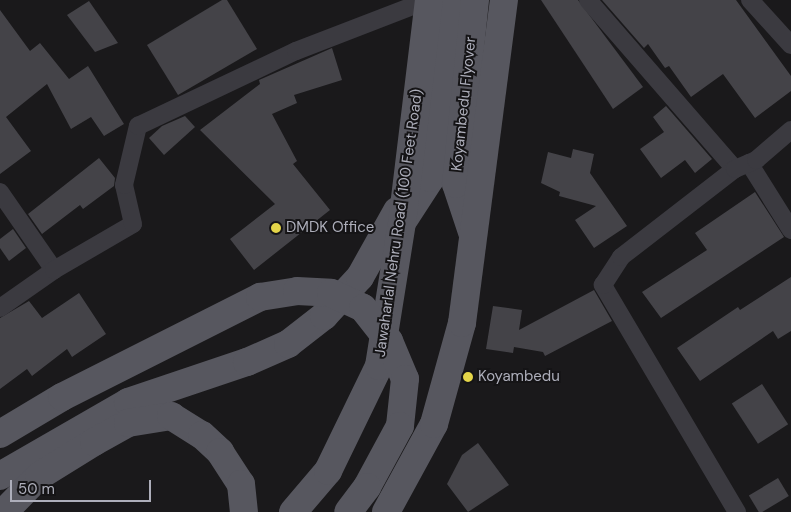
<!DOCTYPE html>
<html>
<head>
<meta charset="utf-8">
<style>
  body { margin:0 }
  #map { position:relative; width:791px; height:512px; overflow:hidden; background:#1a191b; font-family:"DM Sans",sans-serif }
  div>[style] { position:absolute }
  .building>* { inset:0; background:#444348; transform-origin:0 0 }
  .street>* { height:18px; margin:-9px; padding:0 9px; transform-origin:9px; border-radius:9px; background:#3b3a40 }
  .primary>* { height:28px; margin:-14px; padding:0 14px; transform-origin:14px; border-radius:14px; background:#57575f }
  .primary-bridge>* { height:28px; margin:-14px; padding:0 14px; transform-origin:14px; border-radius:14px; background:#57575f }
  .dots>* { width:14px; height:14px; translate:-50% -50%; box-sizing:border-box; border:2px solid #151416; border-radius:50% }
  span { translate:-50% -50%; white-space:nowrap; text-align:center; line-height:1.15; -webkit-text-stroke:4px #151416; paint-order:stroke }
  .street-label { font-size:15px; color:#adaeba }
  .poi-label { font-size:15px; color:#adaeba }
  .left { translate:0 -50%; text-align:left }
  .scale { position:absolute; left:10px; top:480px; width:141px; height:22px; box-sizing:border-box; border:2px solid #adaeba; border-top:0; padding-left:6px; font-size:15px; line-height:18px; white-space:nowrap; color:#adaeba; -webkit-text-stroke:4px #151416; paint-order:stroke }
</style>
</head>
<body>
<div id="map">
  <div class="building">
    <div style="clip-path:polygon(222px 0,227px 0,257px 49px,178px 95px,147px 45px)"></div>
    <div style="clip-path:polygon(541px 0,578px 0,643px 87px,613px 109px)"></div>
    <div style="clip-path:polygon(602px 0,736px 0,791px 76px,791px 91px,755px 118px,723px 74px,691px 97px,669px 66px,665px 68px,648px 44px,644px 48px)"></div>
    <div style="clip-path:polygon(89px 1px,118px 43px,95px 52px,67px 15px)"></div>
    <div style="clip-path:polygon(0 10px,30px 51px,40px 43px,69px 79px,88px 66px,124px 124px,104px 136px,91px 117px,71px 129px,47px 84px,6px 117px,31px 151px,0 174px)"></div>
    <div style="clip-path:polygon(332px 48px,342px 80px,294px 95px,297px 103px,272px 114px,297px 161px,293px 164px,330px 210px,254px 270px,230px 239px,275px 204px,200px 130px,260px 84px,259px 80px)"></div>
    <div style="clip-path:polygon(666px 106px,712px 159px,695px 173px,685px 160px,661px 178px,640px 149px,664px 132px,653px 117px)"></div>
    <div style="clip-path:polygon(185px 116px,195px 127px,164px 155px,149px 138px,162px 126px)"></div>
    <div style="clip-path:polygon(573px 149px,594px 154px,590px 173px,627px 226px,594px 248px,575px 220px,596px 206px,559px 196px,560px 192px,541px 183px,548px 152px,571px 158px)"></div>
    <div style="clip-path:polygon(99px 158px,115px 178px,114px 186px,83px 209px,80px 205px,42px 234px,28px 214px)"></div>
    <div style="clip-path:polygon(755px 192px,784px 237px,661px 318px,642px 292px,707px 250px,695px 233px)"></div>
    <div style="clip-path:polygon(13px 229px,26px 248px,9px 261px,0 248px,0 239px)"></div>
    <div style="clip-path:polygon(791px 277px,791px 331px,778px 339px,773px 331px,700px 381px,677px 348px,738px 307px,740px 310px)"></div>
    <div style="clip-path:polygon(594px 290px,612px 321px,545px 356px,543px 352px,514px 347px,513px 353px,486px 349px,493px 306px,522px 310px,519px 330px)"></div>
    <div style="clip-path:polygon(79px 293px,106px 334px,72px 357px,67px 349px,32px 376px,27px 369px,0 389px,0 318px,29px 301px,42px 318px)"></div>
    <div style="left:762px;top:384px;width:48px;height:36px;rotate:57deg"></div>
    <div style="clip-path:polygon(478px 443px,509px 485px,468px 512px,447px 484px,462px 455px)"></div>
    <div style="left:778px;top:478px;width:21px;height:34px;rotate:59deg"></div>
  </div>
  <div class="street">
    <div style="left:588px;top:0;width:224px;rotate:49deg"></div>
    <div style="left:750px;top:0;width:61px;rotate:47.7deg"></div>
    <div style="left:749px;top:163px;width:79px;rotate:57.9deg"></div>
    <div style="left:0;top:192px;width:95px;rotate:55.3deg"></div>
    <div style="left:0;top:308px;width:66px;rotate:-35.1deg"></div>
    <div style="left:54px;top:270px;width:91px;rotate:-30.2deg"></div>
    <div style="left:133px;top:224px;width:40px;rotate:-103deg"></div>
    <div style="left:124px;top:185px;width:61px;rotate:-76.7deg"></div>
    <div style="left:138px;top:126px;width:175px;rotate:-25.4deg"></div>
    <div style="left:296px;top:51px;width:142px;rotate:-21.1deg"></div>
    <div style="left:737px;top:512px;width:264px;rotate:-120.6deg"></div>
    <div style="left:603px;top:285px;width:33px;rotate:-57deg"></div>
    <div style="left:621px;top:257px;width:144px;rotate:-37.7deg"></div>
    <div style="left:735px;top:169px;width:23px;rotate:-23deg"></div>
    <div style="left:756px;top:160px;width:46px;rotate:-40.6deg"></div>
  </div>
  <div class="primary">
    <div style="left:405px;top:218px;width:48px;rotate:-57deg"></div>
    <div style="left:431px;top:178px;width:179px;rotate:-83.3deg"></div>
    <div style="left:472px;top:232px;width:51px;rotate:-108.4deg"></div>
    <div style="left:456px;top:184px;width:185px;rotate:-84.1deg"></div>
    <div style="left:0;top:434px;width:72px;rotate:-30.8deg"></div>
    <div style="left:0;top:476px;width:148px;rotate:-30deg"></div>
    <div style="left:128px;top:402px;width:126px;rotate:-18.6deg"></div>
    <div style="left:247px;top:362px;width:45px;rotate:-23.7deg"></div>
    <div style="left:288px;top:344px;width:46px;rotate:-37.9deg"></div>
    <div style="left:324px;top:316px;width:53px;rotate:-47.3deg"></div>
    <div style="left:360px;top:277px;width:76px;rotate:-60.7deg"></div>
    <div style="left:4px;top:512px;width:50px;rotate:-45.8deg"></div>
    <div style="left:39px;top:476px;width:65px;rotate:-31.7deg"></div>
    <div style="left:94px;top:442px;width:39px;rotate:-29deg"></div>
    <div style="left:128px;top:423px;width:44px;rotate:-9.2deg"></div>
    <div style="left:171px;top:416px;width:36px;rotate:32deg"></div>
    <div style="left:202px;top:435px;width:25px;rotate:43deg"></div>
    <div style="left:220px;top:452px;width:38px;rotate:57deg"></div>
    <div style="left:241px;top:484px;width:28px;rotate:84deg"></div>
    <div style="left:293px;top:512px;width:54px;rotate:-49.5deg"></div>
    <div style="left:328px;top:471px;width:117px;rotate:-64.1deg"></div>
    <div style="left:379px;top:366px;width:145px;rotate:-80.9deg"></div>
    <div style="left:402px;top:223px;width:225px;rotate:-83.1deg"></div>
    <div style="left:386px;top:512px;width:100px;rotate:-61.4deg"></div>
    <div style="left:434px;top:424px;width:105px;rotate:-74.5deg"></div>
    <div style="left:462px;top:323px;width:326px;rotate:-82.6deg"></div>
  </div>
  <div class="primary-bridge">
    <div style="left:62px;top:397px;width:222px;rotate:-26.8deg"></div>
    <div style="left:260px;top:297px;width:37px;rotate:-9deg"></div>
    <div style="left:297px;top:291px;width:34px;rotate:3deg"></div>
    <div style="left:331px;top:293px;width:35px;rotate:25deg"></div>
    <div style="left:363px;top:308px;width:42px;rotate:51.8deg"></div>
    <div style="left:389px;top:341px;width:41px;rotate:67.2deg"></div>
    <div style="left:405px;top:379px;width:47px;rotate:96.1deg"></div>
    <div style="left:400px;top:426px;width:69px;rotate:118.4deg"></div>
    <div style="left:367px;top:487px;width:31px;rotate:127deg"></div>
  </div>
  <div class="dots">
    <div style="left:276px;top:228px;background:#e4d549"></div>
    <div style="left:468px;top:377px;background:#e4d549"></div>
  </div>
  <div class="street-label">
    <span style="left:464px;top:104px;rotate:-84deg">Koyambedu Flyover</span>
    <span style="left:399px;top:223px;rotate:-82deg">Jawaharlal Nehru Road (100 Feet Road)</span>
  </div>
  <div class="poi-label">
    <span class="left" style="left:286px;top:228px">DMDK Office</span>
    <span class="left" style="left:478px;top:377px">Koyambedu</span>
  </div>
  <div class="scale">50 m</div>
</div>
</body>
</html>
